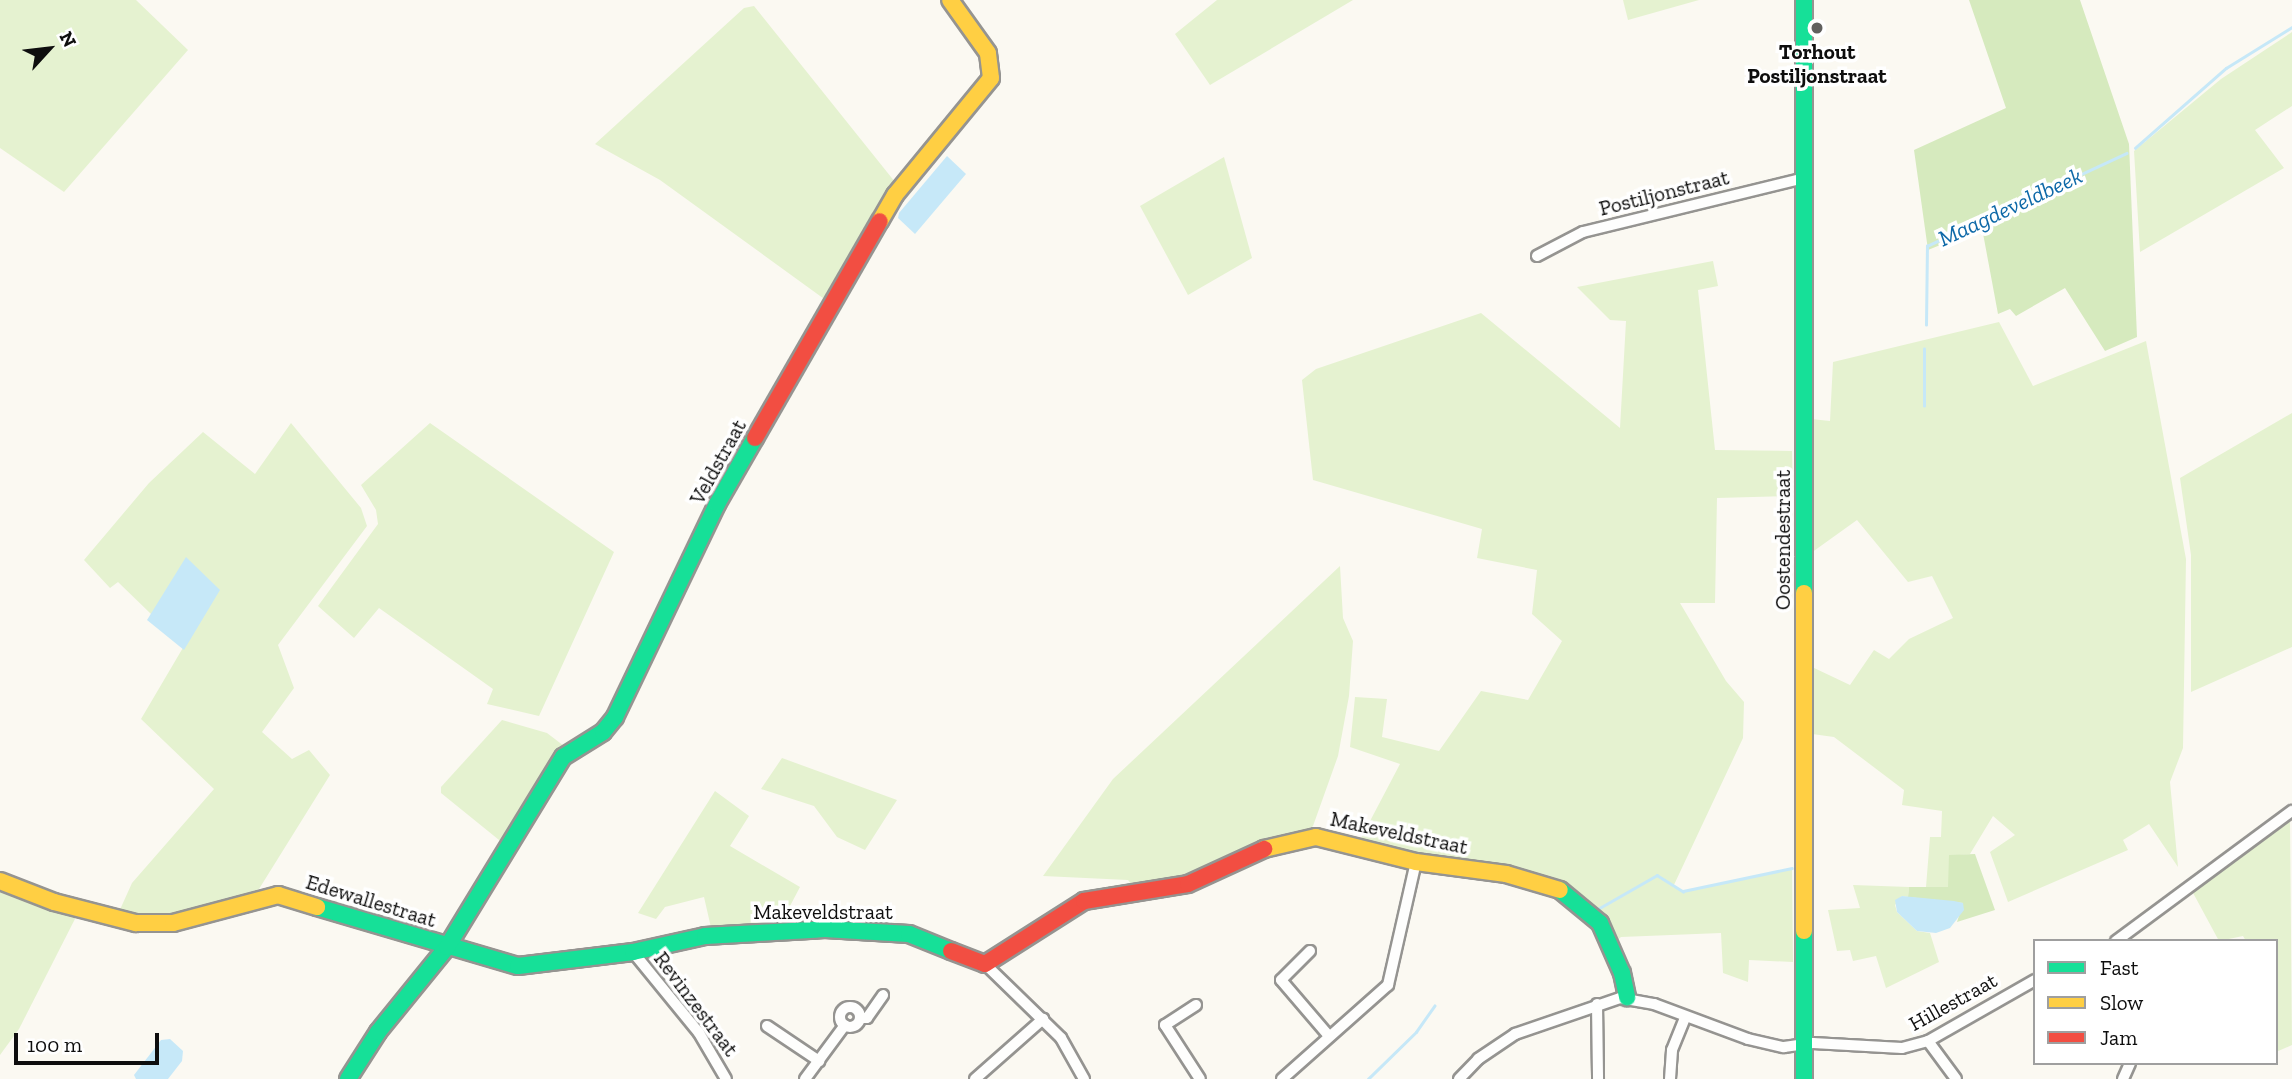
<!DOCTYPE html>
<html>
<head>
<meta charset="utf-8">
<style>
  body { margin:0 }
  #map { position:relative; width:2292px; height:1079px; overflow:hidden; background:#fbf9f2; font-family:"Zilla Slab",serif }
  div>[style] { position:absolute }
  .green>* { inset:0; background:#e5f2d0 }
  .forest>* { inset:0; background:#d6eabe }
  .water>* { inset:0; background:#c6e8f8 }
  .stream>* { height:2.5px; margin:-1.25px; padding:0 1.25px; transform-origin:1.25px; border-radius:1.25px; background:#c6e8f8 }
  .roads { filter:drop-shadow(2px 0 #959491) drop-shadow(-2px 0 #959491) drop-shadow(0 2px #959491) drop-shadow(0 -2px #959491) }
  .street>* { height:10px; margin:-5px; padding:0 5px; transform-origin:5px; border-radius:5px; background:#fefefd }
  .street>.ring { margin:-5px; padding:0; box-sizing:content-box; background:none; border:10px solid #fefefd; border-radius:50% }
  .fast>* { height:16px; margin:-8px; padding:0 8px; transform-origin:8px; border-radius:8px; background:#16e098 }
  .slow>* { height:16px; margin:-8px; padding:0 8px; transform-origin:8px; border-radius:8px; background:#ffcf43 }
  .jam>* { height:16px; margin:-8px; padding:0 8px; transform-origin:8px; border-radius:8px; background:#f24e42 }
  .dots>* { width:19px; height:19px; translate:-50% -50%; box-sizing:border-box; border:4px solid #fff; border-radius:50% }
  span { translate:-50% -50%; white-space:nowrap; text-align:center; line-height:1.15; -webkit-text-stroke:7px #fff; paint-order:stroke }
  .poi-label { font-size:21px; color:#0e0e0e; font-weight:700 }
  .street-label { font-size:21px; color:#0e0e0e }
  .water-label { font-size:23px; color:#0e69a8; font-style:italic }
  .legend { position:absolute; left:2033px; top:939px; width:245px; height:126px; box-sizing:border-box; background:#fff; border:2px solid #9f9f9f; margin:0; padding:9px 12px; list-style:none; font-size:21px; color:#0e0e0e }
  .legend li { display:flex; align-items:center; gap:14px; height:35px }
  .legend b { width:35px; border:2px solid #9f9f9f }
  .north { position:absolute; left:14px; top:14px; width:70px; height:70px; -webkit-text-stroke:5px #fff; paint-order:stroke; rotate:63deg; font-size:19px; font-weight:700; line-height:28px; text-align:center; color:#0e0e0e }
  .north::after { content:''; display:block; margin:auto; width:24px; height:32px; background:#0e0e0e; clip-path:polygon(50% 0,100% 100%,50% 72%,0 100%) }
  .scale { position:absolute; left:14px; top:1033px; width:145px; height:32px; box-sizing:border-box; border:4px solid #0e0e0e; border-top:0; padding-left:9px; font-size:21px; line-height:24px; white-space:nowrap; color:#0e0e0e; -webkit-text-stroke:5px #fff; paint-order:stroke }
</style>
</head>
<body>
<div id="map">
  <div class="green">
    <div style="clip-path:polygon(0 0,136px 0,188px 50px,64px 192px,0 148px)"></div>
    <div style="clip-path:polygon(1217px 0,1353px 0,1210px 85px,1175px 34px)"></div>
    <div style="clip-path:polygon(1623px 0,1699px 0,1628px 20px)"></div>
    <div style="clip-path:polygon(754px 6px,895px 182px,827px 301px,660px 180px,595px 144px,744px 8px)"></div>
    <div style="clip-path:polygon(2292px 32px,2292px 106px,2255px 130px,2284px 168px,2140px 252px,2134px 151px,2221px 79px)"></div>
    <div style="clip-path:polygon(1224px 157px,1252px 258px,1188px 295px,1140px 206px)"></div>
    <div style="clip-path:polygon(1713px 261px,1718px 286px,1698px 290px,1715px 450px,1792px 451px,1793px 496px,1717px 498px,1715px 603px,1680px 603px,1726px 681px,1744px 702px,1743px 738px,1673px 887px,1683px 891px,1792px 868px,1793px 962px,1749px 960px,1748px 982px,1723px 973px,1721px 933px,1621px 937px,1614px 943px,1567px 886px,1548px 877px,1405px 854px,1359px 842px,1400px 764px,1350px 747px,1355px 697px,1387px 699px,1382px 737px,1439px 751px,1481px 691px,1528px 700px,1562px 641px,1532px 614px,1537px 570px,1477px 558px,1482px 529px,1313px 480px,1302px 380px,1316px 369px,1481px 313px,1620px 428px,1626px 321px,1610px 320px,1577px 287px)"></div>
    <div style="clip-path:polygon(1999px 322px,2033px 386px,2146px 341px,2186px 559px,2183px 748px,2170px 782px,2178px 867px,2149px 824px,2123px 840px,2128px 850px,2008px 902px,1990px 852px,2015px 835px,1993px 816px,1970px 854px,1949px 856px,1949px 887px,1926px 887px,1930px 837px,1941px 837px,1942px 811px,1902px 805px,1904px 790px,1834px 737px,1812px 734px,1812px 667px,1850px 685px,1874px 650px,1889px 659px,1909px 639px,1953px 618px,1932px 576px,1908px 582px,1857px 520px,1811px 553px,1811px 419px,1830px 421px,1833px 362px)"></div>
    <div style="clip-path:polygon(2292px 413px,2292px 647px,2191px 692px,2191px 555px,2180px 478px)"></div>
    <div style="clip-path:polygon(291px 423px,361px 508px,367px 526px,278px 645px,294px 688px,262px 732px,292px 759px,309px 750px,330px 775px,259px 889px,170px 918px,118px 914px,132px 883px,214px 789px,141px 719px,184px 646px,118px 582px,110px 588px,84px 560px,149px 483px,203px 432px,255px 474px)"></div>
    <div style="clip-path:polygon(430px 423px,614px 552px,539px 716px,487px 704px,493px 689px,379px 608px,354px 638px,318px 606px,378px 524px,376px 510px,361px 485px)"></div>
    <div style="clip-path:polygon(1340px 566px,1343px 618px,1353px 641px,1349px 696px,1338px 756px,1313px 826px,1305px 833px,1200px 875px,1135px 889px,1128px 880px,1043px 876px,1113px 779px)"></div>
    <div style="clip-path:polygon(502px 720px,547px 733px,564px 746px,504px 844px,441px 793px,441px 787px)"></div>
    <div style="clip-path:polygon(782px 758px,897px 800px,865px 850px,837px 837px,814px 806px,761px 789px)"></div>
    <div style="clip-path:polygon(715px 791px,749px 816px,730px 846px,800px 887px,780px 925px,712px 932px,704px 897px,665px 907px,656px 919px,638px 913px)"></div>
    <div style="clip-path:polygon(2290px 820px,2292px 1045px,2276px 1052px,2276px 941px,2246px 941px,2243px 936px,2219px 941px,2192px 891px)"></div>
    <div style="clip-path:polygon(0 885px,78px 913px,19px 1029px,0 1055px)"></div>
    <div style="clip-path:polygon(1853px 885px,1909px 887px,1908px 897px,1902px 896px,1895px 905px,1897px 912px,1917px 931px,1930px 933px,1939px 962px,1886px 988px,1876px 956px,1853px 961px,1850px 950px,1837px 951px,1828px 910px,1860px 908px)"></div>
  </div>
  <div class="forest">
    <div style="clip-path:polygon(1969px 0,2080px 0,2129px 144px,2137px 337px,2105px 351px,2065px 288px,2016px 316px,2010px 309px,1998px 314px,1982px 228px,1928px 250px,1914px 150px,2006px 108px)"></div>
    <div style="clip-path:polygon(1975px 854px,1995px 910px,1957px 922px,1963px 903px,1908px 897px,1909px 887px,1948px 887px,1949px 855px)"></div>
  </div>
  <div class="water">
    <div style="clip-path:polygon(947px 156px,966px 174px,915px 234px,898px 218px,899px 213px)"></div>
    <div style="clip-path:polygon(186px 557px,220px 590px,184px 650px,147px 620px)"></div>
    <div style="clip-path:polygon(1902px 896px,1954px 901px,1963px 903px,1964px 910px,1950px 928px,1936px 933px,1917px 931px,1897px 912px,1895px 900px)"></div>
    <div style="clip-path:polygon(170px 1039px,183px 1051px,182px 1061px,168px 1079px,136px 1079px,134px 1075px,161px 1040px)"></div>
  </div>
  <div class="stream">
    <div style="left:2135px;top:148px;width:121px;rotate:-41.3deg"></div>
    <div style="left:2226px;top:68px;width:78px;rotate:-31.8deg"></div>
    <div style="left:1926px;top:325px;width:79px;rotate:-89.3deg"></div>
    <div style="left:1927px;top:246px;width:220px;rotate:-25deg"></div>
    <div style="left:1924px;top:406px;width:57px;rotate:-90deg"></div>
    <div style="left:1596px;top:910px;width:70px;rotate:-29.8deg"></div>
    <div style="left:1657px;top:875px;width:31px;rotate:32deg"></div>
    <div style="left:1683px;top:891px;width:111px;rotate:-11.9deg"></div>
    <div style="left:1368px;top:1079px;width:67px;rotate:-44.4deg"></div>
    <div style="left:1416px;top:1032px;width:32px;rotate:-55deg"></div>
  </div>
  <div class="roads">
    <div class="street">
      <div style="left:1537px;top:256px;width:52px;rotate:-27.6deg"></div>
      <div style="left:1583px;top:232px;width:228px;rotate:-13.7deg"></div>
      <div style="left:2116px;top:941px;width:219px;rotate:-36.5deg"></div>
      <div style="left:1310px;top:951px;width:41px;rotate:135deg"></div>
      <div style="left:1281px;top:980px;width:74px;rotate:49.4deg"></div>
      <div style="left:633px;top:952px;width:104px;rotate:50.8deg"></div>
      <div style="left:699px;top:1033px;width:53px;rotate:59.6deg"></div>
      <div style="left:985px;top:964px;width:106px;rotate:44.2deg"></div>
      <div style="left:1061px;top:1038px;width:47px;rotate:60.7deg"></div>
      <div style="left:1597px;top:1004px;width:75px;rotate:89.2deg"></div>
      <div style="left:1196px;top:1005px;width:37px;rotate:147deg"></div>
      <div style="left:1165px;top:1025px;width:64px;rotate:57.1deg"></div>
      <div class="ring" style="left:840px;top:1007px;width:10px;height:10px"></div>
      <div style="left:860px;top:1018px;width:7px"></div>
      <div style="left:867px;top:1018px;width:28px;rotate:-55deg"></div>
      <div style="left:767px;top:1026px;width:63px;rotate:33.9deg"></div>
      <div style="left:1928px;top:1041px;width:47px;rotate:53.6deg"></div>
      <div style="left:805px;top:1079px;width:67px;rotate:-53.5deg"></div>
      <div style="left:975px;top:1079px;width:91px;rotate:-41.4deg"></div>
      <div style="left:1282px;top:1079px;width:142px;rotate:-41.6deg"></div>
      <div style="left:1388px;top:985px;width:126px;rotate:-77.2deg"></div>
      <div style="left:1459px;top:1079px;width:28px;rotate:-46deg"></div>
      <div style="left:1478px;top:1059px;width:45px;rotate:-34deg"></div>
      <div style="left:1515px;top:1034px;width:111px;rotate:-18.9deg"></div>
      <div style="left:1620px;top:998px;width:35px;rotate:10deg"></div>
      <div style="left:1654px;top:1004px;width:100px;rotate:20.4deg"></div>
      <div style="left:1748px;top:1039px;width:37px;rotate:13deg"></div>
      <div style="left:1784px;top:1047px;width:29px;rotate:-8deg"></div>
      <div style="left:1813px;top:1043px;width:89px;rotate:3.2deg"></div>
      <div style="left:1902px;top:1048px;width:27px;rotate:-15deg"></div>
      <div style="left:1928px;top:1041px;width:123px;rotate:-29.7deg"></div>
      <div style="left:1670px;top:1079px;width:29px;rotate:-86deg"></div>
      <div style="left:1672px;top:1050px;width:35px;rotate:-68deg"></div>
      <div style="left:2123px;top:1079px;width:17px;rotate:-66deg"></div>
    </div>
    <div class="fast">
      <div style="left:1804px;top:0;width:593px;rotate:90deg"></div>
      <div style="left:1560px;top:890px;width:52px;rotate:39.5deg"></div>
      <div style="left:1600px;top:923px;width:55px;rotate:66.3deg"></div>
      <div style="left:1622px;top:973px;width:25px;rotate:78deg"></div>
      <div style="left:317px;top:907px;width:209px;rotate:16.4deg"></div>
      <div style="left:518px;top:966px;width:116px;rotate:-6.9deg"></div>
      <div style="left:633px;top:952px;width:74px;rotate:-12.5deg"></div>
      <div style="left:705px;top:936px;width:120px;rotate:-3.3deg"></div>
      <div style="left:825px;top:929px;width:84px;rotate:3.4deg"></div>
      <div style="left:909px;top:934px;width:45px;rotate:22deg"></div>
      <div style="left:1804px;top:931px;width:148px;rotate:90deg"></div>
      <div style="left:348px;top:1079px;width:56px;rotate:-57.4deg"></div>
      <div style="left:378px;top:1032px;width:109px;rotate:-50.9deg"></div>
      <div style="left:447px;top:947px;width:223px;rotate:-58.6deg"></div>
      <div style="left:563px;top:757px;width:47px;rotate:-32deg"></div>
      <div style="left:603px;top:732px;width:19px;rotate:-51deg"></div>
      <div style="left:615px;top:717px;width:236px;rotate:-64.4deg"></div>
      <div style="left:717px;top:504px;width:76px;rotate:-60.1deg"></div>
    </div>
    <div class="slow">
      <div style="left:880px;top:221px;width:30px;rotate:-60deg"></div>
      <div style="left:895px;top:195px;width:151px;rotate:-50.6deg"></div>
      <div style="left:991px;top:78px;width:25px;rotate:-97deg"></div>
      <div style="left:988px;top:53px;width:65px;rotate:-125.6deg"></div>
      <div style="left:1804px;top:593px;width:338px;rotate:90deg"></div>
      <div style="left:1264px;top:849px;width:53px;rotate:-13deg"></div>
      <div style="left:1316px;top:837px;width:103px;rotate:14deg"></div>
      <div style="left:1416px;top:862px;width:91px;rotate:7.6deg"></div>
      <div style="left:1506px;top:874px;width:56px;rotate:16.5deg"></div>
      <div style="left:0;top:881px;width:58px;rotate:21.3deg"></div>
      <div style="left:54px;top:902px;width:85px;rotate:14.4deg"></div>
      <div style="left:136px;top:923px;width:37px"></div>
      <div style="left:173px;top:923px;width:109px;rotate:-14.9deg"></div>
      <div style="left:278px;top:895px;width:41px;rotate:17.1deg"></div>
    </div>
    <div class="jam">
      <div style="left:755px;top:438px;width:250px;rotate:-60.1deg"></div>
      <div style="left:951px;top:951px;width:36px;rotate:21deg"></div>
      <div style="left:985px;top:964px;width:117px;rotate:-32.5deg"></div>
      <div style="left:1084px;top:901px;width:105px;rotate:-9.3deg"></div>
      <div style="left:1188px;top:884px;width:84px;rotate:-24.7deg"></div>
    </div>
  </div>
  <div class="dots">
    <div style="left:1817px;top:28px;background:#61605e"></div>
  </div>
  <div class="poi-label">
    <span style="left:1817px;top:64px">Torhout<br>Postiljonstraat</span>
  </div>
  <div class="street-label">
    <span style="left:1664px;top:193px;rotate:-14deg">Postiljonstraat</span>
    <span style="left:718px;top:462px;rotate:-61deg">Veldstraat</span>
    <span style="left:1783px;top:540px;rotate:-90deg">Oostendestraat</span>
    <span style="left:1399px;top:833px;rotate:12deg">Makeveldstraat</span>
    <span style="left:371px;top:901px;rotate:17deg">Edewallestraat</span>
    <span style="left:823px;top:912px">Makeveldstraat</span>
    <span style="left:1953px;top:1002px;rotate:-29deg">Hillestraat</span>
    <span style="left:696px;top:1004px;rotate:53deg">Revinzestraat</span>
  </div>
  <div class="water-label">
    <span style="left:2010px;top:207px;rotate:-25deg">Maagdeveldbeek</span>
  </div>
  <ul class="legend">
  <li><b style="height:9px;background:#16e098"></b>Fast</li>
  <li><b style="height:9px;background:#ffcf43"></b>Slow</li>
  <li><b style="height:9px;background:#f24e42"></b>Jam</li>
  </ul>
  <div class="north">N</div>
  <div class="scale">100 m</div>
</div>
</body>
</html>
